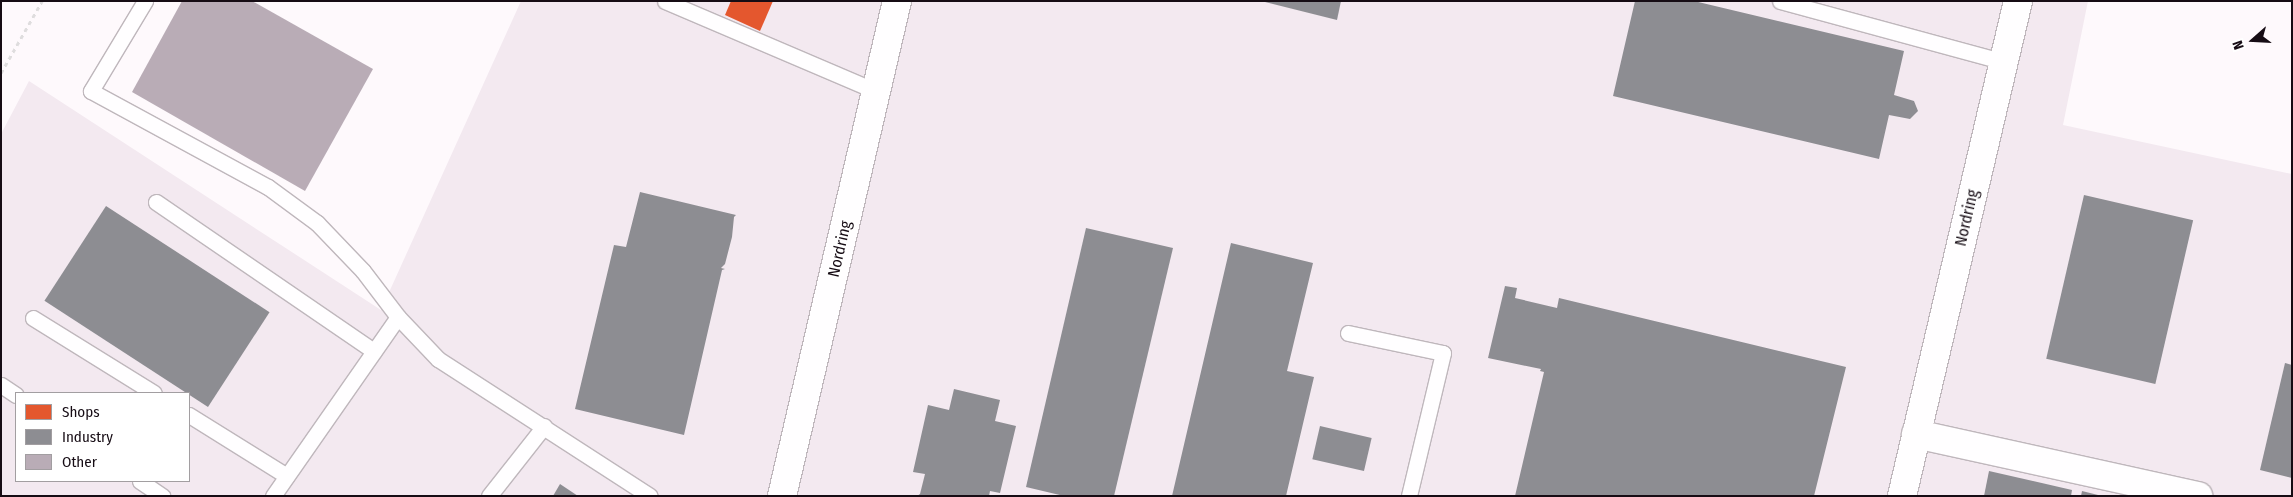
<!DOCTYPE html>
<html>
<head>
<meta charset="utf-8">
<style>
  body { margin:0 }
  #map { position:relative; width:2293px; height:497px; overflow:hidden; background:#fef9fc; font-family:"Fira Sans Condensed",sans-serif }
  div>[style] { position:absolute }
  .built>* { inset:0; background:#f3e9f0 }
  .shops>* { inset:0; background:#e4572e }
  .industry>* { inset:0; background:#8d8d92; transform-origin:0 0 }
  .building>* { inset:0; background:#b9acb6 }
  .path>* { height:3px; margin-top:-1.5px; transform-origin:0; background:repeating-linear-gradient(90deg,#dfddde 0 4px,transparent 0 8px) }
  .roads { filter:drop-shadow(1px 0 #bfb7bc) drop-shadow(-1px 0 #bfb7bc) drop-shadow(0 1px #bfb7bc) drop-shadow(0 -1px #bfb7bc) }
  .service>* { height:15px; margin:-7.5px; padding:0 7.5px; transform-origin:7.5px; border-radius:7.5px; background:#fffeff }
  .minor>* { height:28px; margin:-14px; padding:0 14px; transform-origin:14px; border-radius:14px; background:#fffeff }
  span { translate:-50% -50%; white-space:nowrap; text-align:center; line-height:1.15; -webkit-text-stroke:5px #fff; paint-order:stroke }
  .street-label { font-size:16px; color:#160c14 }
  .frame { position:absolute; inset:0; border:2px solid #160c14; pointer-events:none }
  .legend { position:absolute; left:15px; top:392px; width:175px; height:90px; box-sizing:border-box; background:#fff; border:1px solid #a29ea1; margin:0; padding:6px 9px; list-style:none; font-size:15px; color:#160c14 }
  .legend li { display:flex; align-items:center; gap:10px; height:25px }
  .legend b { width:25px; border:1px solid #a29ea1 }
  .north { position:absolute; left:2228px; top:15px; width:50px; height:50px; -webkit-text-stroke:4px #fff; paint-order:stroke; rotate:251deg; font-size:14px; font-weight:700; line-height:20px; text-align:center; color:#160c14 }
  .north::after { content:''; display:block; margin:auto; width:18px; height:22px; background:#160c14; clip-path:polygon(50% 0,100% 100%,50% 72%,0 100%) }
</style>
</head>
<body>
<div id="map">
  <div class="built">
    <div style="clip-path:polygon(evenodd,521px 1px,2088px 1px,2063px 125px,2292px 174px,2292px 496px,1px 496px,1px 134px,29px 81px,381px 310px,521px 1px,16px 393px,189px 393px,189px 481px,16px 481px,16px 393px)"></div>
  </div>
  <div class="shops">
    <div style="clip-path:polygon(731px 1px,773px 1px,760px 31px,725px 15px)"></div>
  </div>
  <div class="industry">
    <div style="clip-path:polygon(1261px 1px,1341px 1px,1337px 20px)"></div>
    <div style="clip-path:polygon(1635px 1px,1694px 1px,1904px 51px,1894px 95px,1914px 101px,1918px 111px,1910px 119px,1889px 115px,1879px 159px,1613px 96px)"></div>
    <div style="clip-path:polygon(640px 192px,736px 215px,734px 217px,732px 237px,725px 264px,721px 268px,725px 269px,722px 270px,684px 435px,575px 409px,614px 245px,626px 247px)"></div>
    <div style="left:2084px;top:195px;width:112px;height:168px;rotate:13deg"></div>
    <div style="left:106px;top:206px;width:195px;height:113px;rotate:33deg"></div>
    <div style="clip-path:polygon(1086px 228px,1173px 248px,1114px 496px,1064px 496px,1026px 487px)"></div>
    <div style="clip-path:polygon(1231px 243px,1313px 263px,1287px 371px,1314px 377px,1286px 496px,1172px 496px)"></div>
    <div style="clip-path:polygon(1505px 286px,1517px 288px,1515px 298px,1557px 308px,1559px 298px,1846px 367px,1814px 496px,1515px 496px,1544px 372px,1540px 371px,1541px 369px,1488px 358px)"></div>
    <div style="clip-path:polygon(2285px 363px,2292px 365px,2292px 478px,2260px 470px)"></div>
    <div style="clip-path:polygon(954px 389px,1000px 400px,995px 421px,1016px 426px,1000px 493px,990px 491px,989px 496px,917px 496px,920px 494px,925px 474px,913px 472px,928px 405px,949px 410px)"></div>
    <div style="left:1320px;top:426px;width:53px;height:34px;rotate:13deg"></div>
    <div style="clip-path:polygon(1989px 471px,2072px 490px,2071px 496px,1984px 496px)"></div>
    <div style="clip-path:polygon(560px 484px,578px 496px,553px 496px)"></div>
    <div style="clip-path:polygon(2082px 491px,2098px 495px,2098px 496px,2081px 496px)"></div>
  </div>
  <div class="building">
    <div style="clip-path:polygon(182px 1px,252px 1px,373px 69px,305px 191px,132px 92px)"></div>
  </div>
  <div class="path">
    <div style="left:1px;top:73px;width:83px;rotate:-60.3deg"></div>
  </div>
  <div class="roads">
    <div class="service">
      <div style="left:145px;top:1px;width:105px;rotate:121deg"></div>
      <div style="left:91px;top:91px;width:201px;rotate:28.5deg"></div>
      <div style="left:268px;top:187px;width:61px;rotate:36.3deg"></div>
      <div style="left:317px;top:223px;width:66px;rotate:46.2deg"></div>
      <div style="left:363px;top:271px;width:58px;rotate:52.7deg"></div>
      <div style="left:398px;top:317px;width:58px;rotate:46.4deg"></div>
      <div style="left:438px;top:359px;width:252px;rotate:32.9deg"></div>
      <div style="left:665px;top:1px;width:229px;rotate:23.1deg"></div>
      <div style="left:1780px;top:1px;width:232px;rotate:15.2deg"></div>
      <div style="left:156px;top:202px;width:264px;rotate:34.4deg"></div>
      <div style="left:33px;top:318px;width:142px;rotate:31.8deg"></div>
      <div style="left:1348px;top:333px;width:97px;rotate:11.9deg"></div>
      <div style="left:1443px;top:353px;width:147px;rotate:103.4deg"></div>
      <div style="left:1px;top:385px;width:18px;rotate:34deg"></div>
      <div style="left:189px;top:415px;width:115px;rotate:31.9deg"></div>
      <div style="left:140px;top:481px;width:27px;rotate:34deg"></div>
      <div style="left:273px;top:496px;width:218px;rotate:-55.1deg"></div>
      <div style="left:489px;top:496px;width:89px;rotate:-51.8deg"></div>
    </div>
    <div class="minor">
      <div style="left:1916px;top:434px;width:289px;rotate:12.4deg"></div>
      <div style="left:782px;top:496px;width:508px;rotate:-76.92deg"></div>
      <div style="left:1902px;top:496px;width:508px;rotate:-76.81deg"></div>
    </div>
  </div>
  <div class="street-label">
    <span style="left:1967px;top:218px;rotate:-77deg">Nordring</span>
    <span style="left:840px;top:249px;rotate:-77deg">Nordring</span>
  </div>
  <div class="frame"></div>
  <ul class="legend">
  <li><b style="height:14px;background:#e4572e"></b>Shops</li>
  <li><b style="height:14px;background:#8d8d92"></b>Industry</li>
  <li><b style="height:14px;background:#b9acb6"></b>Other</li>
  </ul>
  <div class="north">N</div>
</div>
</body>
</html>
